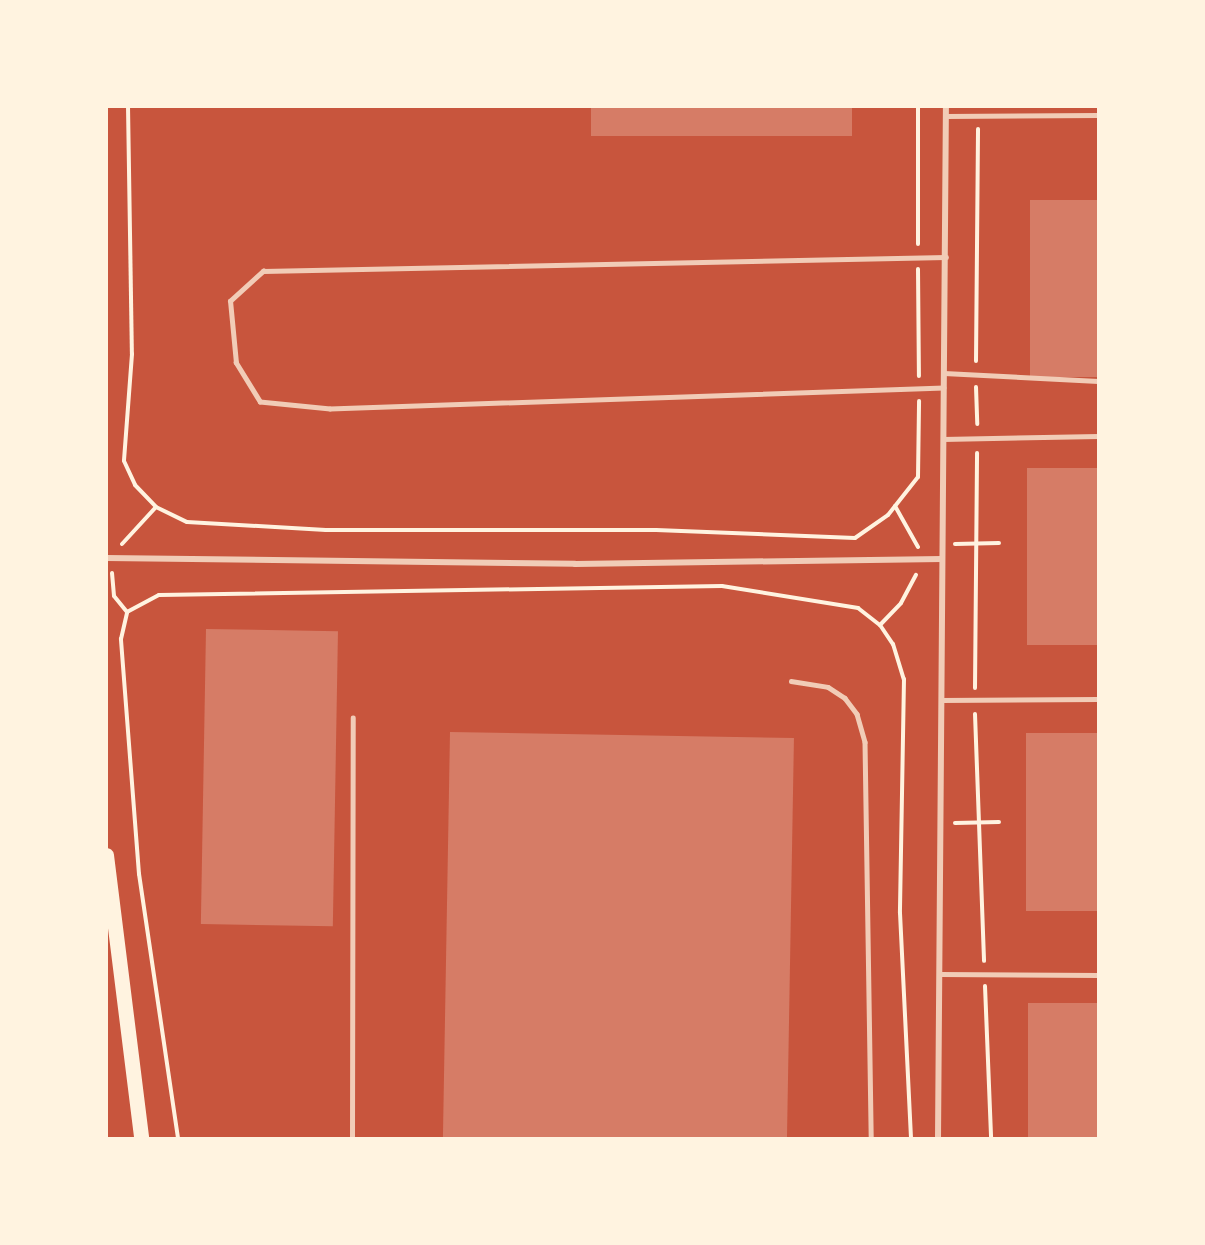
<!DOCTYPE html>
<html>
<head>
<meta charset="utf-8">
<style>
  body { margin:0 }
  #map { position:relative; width:1205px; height:1245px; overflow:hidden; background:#c8553d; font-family:"Exo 2",sans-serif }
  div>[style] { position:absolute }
  .building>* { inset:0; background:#d67c66; transform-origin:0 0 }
  .path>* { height:4px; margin:-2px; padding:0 2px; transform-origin:2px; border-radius:2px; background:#fff3e0 }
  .service>* { height:4.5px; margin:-2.25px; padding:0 2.25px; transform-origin:2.25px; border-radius:2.25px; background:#f1ccb7 }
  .minor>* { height:6px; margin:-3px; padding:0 3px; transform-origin:3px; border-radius:3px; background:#f1ccb7 }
  .primary>* { height:15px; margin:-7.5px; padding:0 7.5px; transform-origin:7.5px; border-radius:7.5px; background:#fff3e0 }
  span { translate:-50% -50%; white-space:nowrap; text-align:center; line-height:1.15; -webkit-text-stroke:4.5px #fff3e0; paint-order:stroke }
  .frame { position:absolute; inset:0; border:108px solid #fff3e0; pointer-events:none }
</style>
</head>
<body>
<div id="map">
  <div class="building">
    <div style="left:591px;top:106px;width:261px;height:30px"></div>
    <div style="left:1030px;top:200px;width:68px;height:177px"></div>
    <div style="left:1027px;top:468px;width:71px;height:177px"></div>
    <div style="left:206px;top:629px;width:132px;height:295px;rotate:1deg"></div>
    <div style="left:450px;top:732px;width:344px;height:406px;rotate:1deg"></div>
    <div style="left:1098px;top:733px;width:178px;height:72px;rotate:90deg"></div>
    <div style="left:1098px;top:1003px;width:135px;height:70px;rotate:90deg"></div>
  </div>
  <div class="path">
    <div style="left:128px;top:106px;width:248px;rotate:89.1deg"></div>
    <div style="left:132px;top:354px;width:107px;rotate:94.3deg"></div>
    <div style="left:124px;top:461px;width:26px;rotate:65deg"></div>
    <div style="left:135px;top:485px;width:30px;rotate:46deg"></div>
    <div style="left:156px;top:507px;width:34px;rotate:26deg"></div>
    <div style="left:187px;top:522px;width:139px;rotate:3.3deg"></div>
    <div style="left:326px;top:530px;width:330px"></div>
    <div style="left:656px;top:530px;width:199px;rotate:2.3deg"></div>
    <div style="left:855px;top:538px;width:40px;rotate:-34.9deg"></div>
    <div style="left:888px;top:515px;width:48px;rotate:-51.7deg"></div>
    <div style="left:918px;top:477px;width:76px;rotate:-89.2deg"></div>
    <div style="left:918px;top:106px;width:138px;rotate:90deg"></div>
    <div style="left:918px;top:269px;width:107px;rotate:89.5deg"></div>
    <div style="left:976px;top:361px;width:232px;rotate:-89.5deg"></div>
    <div style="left:976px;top:387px;width:37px;rotate:88deg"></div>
    <div style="left:895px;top:506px;width:47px;rotate:60.7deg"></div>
    <div style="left:122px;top:544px;width:50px;rotate:-47.4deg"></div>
    <div style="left:955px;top:544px;width:44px;rotate:-1.3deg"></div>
    <div style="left:112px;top:573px;width:23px;rotate:85deg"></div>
    <div style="left:114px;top:596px;width:21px;rotate:51deg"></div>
    <div style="left:880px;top:625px;width:30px;rotate:-46deg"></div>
    <div style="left:901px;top:603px;width:32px;rotate:-62deg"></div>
    <div style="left:975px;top:688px;width:235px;rotate:-89.5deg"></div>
    <div style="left:975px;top:714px;width:247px;rotate:87.9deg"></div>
    <div style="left:955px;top:823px;width:44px;rotate:-1.3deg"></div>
    <div style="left:985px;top:986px;width:152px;rotate:87.7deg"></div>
    <div style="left:178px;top:1138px;width:267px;rotate:-98.4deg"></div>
    <div style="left:139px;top:874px;width:236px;rotate:-94.4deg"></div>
    <div style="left:121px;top:639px;width:28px;rotate:-77deg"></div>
    <div style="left:127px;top:612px;width:36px;rotate:-28deg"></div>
    <div style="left:159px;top:595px;width:563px;rotate:-0.92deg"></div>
    <div style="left:722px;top:586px;width:138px;rotate:9.2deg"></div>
    <div style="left:858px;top:608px;width:28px;rotate:38deg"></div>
    <div style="left:880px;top:625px;width:23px;rotate:56deg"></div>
    <div style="left:893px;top:644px;width:37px;rotate:73deg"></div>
    <div style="left:904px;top:679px;width:234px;rotate:91deg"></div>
    <div style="left:900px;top:913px;width:225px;rotate:87.2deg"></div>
  </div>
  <div class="service">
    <div style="left:946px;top:116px;width:152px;rotate:-0.4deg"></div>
    <div style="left:944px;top:373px;width:154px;rotate:3deg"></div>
    <div style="left:944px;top:388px;width:614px;rotate:178.04deg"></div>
    <div style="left:330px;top:409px;width:70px;rotate:-174.3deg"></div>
    <div style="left:260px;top:402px;width:46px;rotate:-121.6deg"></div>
    <div style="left:236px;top:363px;width:62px;rotate:-95.5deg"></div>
    <div style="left:230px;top:301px;width:45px;rotate:-42.3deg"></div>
    <div style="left:263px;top:271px;width:683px;rotate:-1.17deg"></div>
    <div style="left:943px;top:439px;width:155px;rotate:-1.1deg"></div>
    <div style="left:791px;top:681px;width:37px;rotate:9deg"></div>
    <div style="left:828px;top:687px;width:20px;rotate:33deg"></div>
    <div style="left:845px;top:698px;width:20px;rotate:53deg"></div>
    <div style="left:857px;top:714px;width:29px;rotate:74deg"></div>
    <div style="left:865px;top:742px;width:396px;rotate:89.1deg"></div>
    <div style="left:941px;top:700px;width:157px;rotate:-0.4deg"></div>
    <div style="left:940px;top:974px;width:158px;rotate:0.4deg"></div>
    <div style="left:352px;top:1138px;width:420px;rotate:-89.9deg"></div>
  </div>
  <div class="minor">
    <div style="left:106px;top:558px;width:469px;rotate:0.7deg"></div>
    <div style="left:575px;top:564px;width:367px;rotate:-0.8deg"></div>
    <div style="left:938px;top:1138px;width:1032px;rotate:-89.56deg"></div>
  </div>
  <div class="primary">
    <div style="left:106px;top:855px;width:285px;rotate:82.9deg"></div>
  </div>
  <div class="frame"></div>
</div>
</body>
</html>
